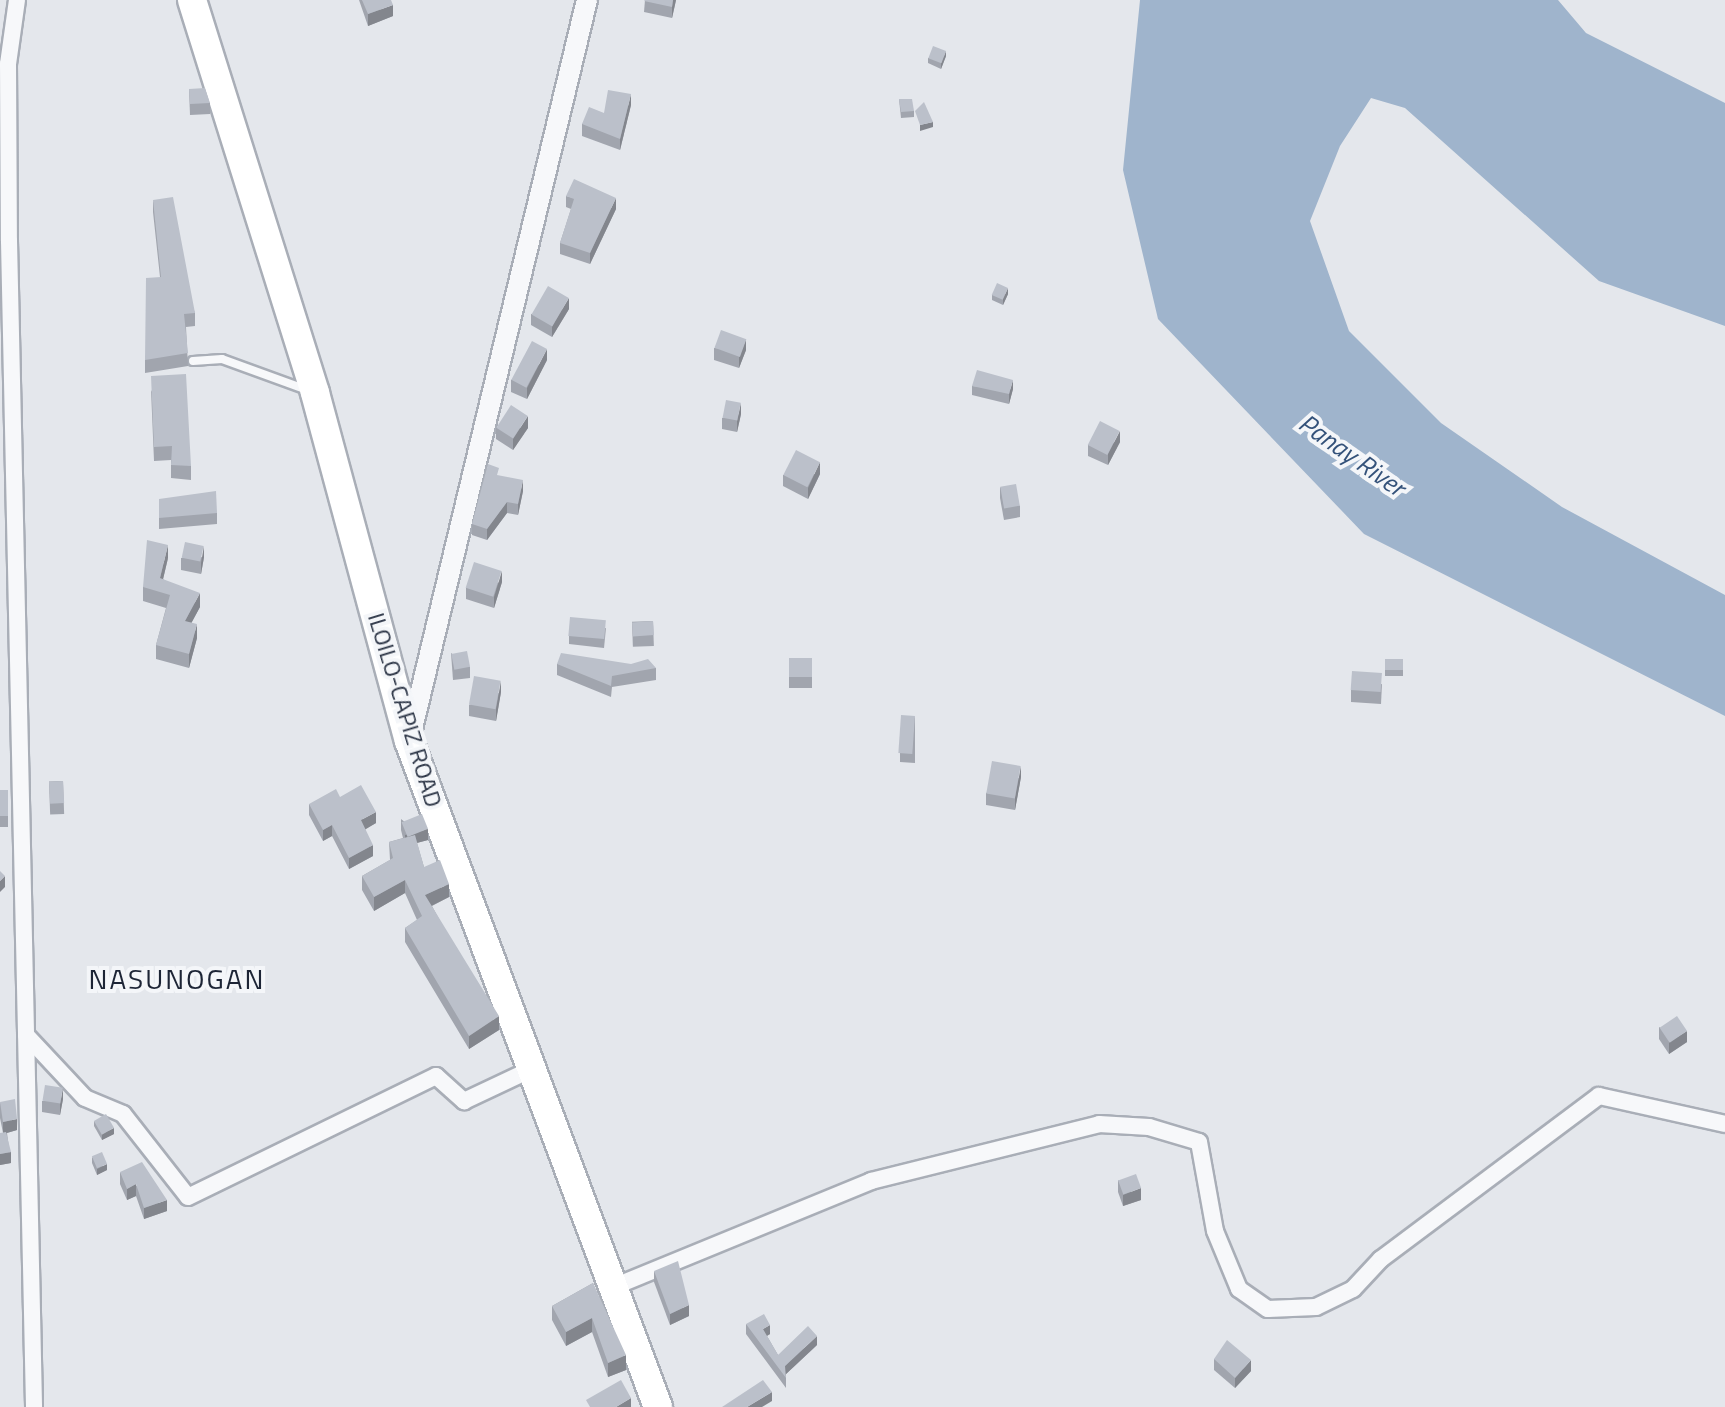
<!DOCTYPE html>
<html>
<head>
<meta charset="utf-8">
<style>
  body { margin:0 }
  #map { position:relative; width:1725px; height:1407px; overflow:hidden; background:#e4e7ec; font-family:"Titillium Web",sans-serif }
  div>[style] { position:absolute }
  .water>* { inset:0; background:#9fb4cc }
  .roads { filter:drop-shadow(2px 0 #a9aeb7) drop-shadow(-2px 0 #a9aeb7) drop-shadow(0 2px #a9aeb7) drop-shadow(0 -2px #a9aeb7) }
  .service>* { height:8px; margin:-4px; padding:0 4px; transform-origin:4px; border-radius:4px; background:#f7f8fa }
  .minor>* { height:16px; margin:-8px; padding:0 8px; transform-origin:8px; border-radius:8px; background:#f7f8fa }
  .tertiary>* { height:20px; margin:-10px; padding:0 10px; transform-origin:10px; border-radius:10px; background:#f7f8fa }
  .trunk>* { height:28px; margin:-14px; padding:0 14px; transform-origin:14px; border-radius:14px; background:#fff }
  .wall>* { inset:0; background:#a1a5ae; transform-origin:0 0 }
  .shaded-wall>* { inset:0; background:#83868d }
  .building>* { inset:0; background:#bbc0ca; transform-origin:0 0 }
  span { translate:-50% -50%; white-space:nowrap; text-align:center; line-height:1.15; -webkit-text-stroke:8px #f4f6f9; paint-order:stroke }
  .street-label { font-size:24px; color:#2b3445 }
  .water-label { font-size:26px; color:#34527a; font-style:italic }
  .quarter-label { font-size:28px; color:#1d2536; letter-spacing:2px }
</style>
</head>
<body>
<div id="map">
  <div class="water">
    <div style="clip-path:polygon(1140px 0,1558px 0,1586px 33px,1725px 103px,1725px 326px,1599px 281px,1405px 108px,1371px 98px,1340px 146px,1310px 221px,1349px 331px,1441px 423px,1562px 507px,1725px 595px,1725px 716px,1364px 534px,1158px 319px,1123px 170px)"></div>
  </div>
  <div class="roads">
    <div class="service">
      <div style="left:193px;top:361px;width:29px;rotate:-4deg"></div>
      <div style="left:222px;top:359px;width:90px;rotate:20deg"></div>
    </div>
    <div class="minor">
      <div style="left:17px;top:0;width:65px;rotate:98deg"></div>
      <div style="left:8px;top:64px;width:177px;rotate:89.7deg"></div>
      <div style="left:9px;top:241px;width:1166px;rotate:88.77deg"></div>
      <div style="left:26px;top:1035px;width:86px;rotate:46.9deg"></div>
      <div style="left:85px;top:1098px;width:41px;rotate:22.8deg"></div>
      <div style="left:123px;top:1114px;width:105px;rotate:51.9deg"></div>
      <div style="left:188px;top:1197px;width:276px;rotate:-26deg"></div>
      <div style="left:436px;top:1076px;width:38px;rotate:42deg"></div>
      <div style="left:464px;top:1101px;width:75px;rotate:-25.2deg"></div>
      <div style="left:613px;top:1287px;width:279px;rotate:-22.3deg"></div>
      <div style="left:871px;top:1181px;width:235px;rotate:-14deg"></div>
      <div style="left:1099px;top:1124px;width:50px;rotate:3.4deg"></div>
      <div style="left:1149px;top:1127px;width:52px;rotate:16.7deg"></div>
      <div style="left:1199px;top:1142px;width:90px;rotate:79.8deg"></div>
      <div style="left:1215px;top:1231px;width:63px;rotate:67.5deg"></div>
      <div style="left:1239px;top:1289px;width:35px;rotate:35deg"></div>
      <div style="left:1268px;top:1309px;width:48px;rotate:-2.4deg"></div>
      <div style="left:1316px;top:1307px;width:41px;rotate:-25.9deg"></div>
      <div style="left:1353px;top:1289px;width:41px;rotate:-47deg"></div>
      <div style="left:1381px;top:1259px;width:272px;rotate:-36.8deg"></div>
      <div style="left:1599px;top:1096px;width:129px;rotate:12.5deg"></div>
    </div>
    <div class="tertiary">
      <div style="left:410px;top:737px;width:758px;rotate:-76.5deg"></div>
    </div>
    <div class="trunk">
      <div style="left:192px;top:0;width:412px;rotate:72.6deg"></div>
      <div style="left:315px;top:393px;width:360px;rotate:74.9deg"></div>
      <div style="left:409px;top:741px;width:711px;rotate:69.5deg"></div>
    </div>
  </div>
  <div class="wall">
    <div style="clip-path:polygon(359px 0,362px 0,393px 16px,368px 26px)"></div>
    <div style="clip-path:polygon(645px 0,676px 0,672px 18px,644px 12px)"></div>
    <div style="clip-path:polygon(946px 56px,941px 69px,928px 63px,928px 58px)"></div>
    <div style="clip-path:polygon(189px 89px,210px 103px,210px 114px,190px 115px)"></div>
    <div style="clip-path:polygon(899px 99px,914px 111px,914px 117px,901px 118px)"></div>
    <div style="clip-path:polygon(631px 105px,620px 150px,582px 136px,582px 124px,604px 113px)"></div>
    <div style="clip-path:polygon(566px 196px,616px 209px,590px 264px,560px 254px,560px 243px,571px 209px,566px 207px)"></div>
    <div style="clip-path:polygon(153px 200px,195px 313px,195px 326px,186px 327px,188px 366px,145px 373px,145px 360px,160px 277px,153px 212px)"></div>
    <div style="clip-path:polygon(1008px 294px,1003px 305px,992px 300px,992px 295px)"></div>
    <div style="clip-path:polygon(569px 309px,552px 337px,531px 325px,531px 314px)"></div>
    <div style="clip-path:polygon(714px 348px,746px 350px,739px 368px,714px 360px)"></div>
    <div style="clip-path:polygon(547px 360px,527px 399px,511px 392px,511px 380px)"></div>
    <div style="clip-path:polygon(972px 386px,1013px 389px,1009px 404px,972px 395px)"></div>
    <div style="clip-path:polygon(151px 390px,191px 466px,191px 480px,171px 478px,171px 460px,154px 461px)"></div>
    <div style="clip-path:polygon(741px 414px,737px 432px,722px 429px,722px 418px)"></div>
    <div style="clip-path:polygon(496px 427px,528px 428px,513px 450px,496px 439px)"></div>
    <div style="clip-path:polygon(1120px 442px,1108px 465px,1088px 456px,1088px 445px)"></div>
    <div style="clip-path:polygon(820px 474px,808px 499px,783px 486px,783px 475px)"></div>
    <div style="clip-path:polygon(499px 476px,523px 491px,518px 515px,507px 513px,487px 540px,472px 535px,472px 524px)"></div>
    <div style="clip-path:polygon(1000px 487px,1020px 506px,1020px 517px,1004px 520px,1000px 498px)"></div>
    <div style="clip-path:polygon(159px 499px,217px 513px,217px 524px,159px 529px)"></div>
    <div style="clip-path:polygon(204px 557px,201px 574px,181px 570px,181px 558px)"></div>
    <div style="clip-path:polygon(168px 558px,163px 579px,200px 607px,191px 623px,197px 638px,189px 668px,156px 659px,156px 645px,166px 608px,143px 601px,143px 587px)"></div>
    <div style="clip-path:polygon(502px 582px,494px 608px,466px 599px,466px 588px)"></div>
    <div style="left:653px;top:621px;width:25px;height:21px;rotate:88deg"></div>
    <div style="clip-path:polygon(606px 628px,604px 648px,569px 644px,569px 636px)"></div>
    <div style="clip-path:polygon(451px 653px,470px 667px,470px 678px,453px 680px)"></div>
    <div style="left:812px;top:658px;width:30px;height:23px;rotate:90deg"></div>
    <div style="left:1385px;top:659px;width:18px;height:17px"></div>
    <div style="clip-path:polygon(557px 664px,656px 668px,656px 680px,612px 687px,611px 697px,557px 675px)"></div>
    <div style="clip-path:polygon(1382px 684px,1381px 704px,1351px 702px,1351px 690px)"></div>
    <div style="clip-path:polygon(501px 692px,496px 721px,469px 716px,469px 705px)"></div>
    <div style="clip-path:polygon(915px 716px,915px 763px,900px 762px,900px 753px)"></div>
    <div style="clip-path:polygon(1021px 777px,1015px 810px,986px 805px,986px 793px)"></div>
    <div style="left:63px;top:781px;width:33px;height:14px;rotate:88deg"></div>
    <div style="left:0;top:790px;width:8px;height:37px"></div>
    <div style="clip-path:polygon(309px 804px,376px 823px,365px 829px,373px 856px,349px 869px,332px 836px,323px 841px,309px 815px)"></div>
    <div style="clip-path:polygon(401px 819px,428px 840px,417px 843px,424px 867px,449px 897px,432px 906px,499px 1030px,469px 1049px,405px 942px,405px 928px,417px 920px,405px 893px,374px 911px,362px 890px,362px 876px,390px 860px,389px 842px,403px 838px,401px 830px)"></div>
    <div style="clip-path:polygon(1659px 1027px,1687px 1042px,1669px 1054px,1659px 1039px)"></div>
    <div style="clip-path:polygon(63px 1099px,60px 1115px,42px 1112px,42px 1101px)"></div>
    <div style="clip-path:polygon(0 1102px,17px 1130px,7px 1133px,11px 1163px,0 1165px,0 1133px,3px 1133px,0 1118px)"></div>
    <div style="clip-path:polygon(94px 1121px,114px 1134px,102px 1140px,94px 1126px)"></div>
    <div style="clip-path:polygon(92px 1157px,107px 1170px,97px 1175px,92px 1163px)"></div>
    <div style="clip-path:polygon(120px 1172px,167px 1211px,144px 1219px,136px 1196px,127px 1200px,120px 1184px)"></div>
    <div style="clip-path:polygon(1118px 1180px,1141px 1200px,1123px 1206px,1118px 1192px)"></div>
    <div style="clip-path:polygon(654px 1271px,689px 1316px,670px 1325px,654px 1282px)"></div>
    <div style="clip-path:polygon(593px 1283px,626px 1370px,608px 1377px,592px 1332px,566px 1346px,552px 1320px,552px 1306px)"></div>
    <div style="clip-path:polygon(746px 1324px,770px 1334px,767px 1336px,778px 1355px,817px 1345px,786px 1374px,786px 1388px,746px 1334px)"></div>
    <div style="clip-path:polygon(1214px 1359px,1251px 1371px,1235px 1388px,1214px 1370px)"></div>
  </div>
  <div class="shaded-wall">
    <div style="clip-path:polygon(673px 0,676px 0,672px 18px,672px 7px)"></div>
    <div style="clip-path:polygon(393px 5px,393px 16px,368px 26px,368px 14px)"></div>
    <div style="clip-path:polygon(946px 51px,946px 56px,941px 69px,941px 63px)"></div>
    <div style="clip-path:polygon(631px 94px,631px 105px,620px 150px,620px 139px)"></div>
    <div style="clip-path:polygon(933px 122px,933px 127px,920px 131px,920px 125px)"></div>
    <div style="clip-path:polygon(616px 198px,616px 209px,590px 264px,590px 253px)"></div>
    <div style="clip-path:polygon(1008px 288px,1008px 294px,1003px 305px,1003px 299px)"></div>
    <div style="clip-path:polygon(569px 298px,569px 309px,552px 337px,552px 326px)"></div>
    <div style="clip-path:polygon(746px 339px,746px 350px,739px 368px,739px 357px)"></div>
    <div style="clip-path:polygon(547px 349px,547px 360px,527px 399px,527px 388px)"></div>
    <div style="clip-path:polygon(1013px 380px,1013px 389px,1009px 404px,1009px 394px)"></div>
    <div style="clip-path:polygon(741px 403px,741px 414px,737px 432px,737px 421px)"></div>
    <div style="clip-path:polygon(528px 416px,528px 428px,513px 450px,513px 439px)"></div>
    <div style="clip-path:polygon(1120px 431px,1120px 442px,1108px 465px,1108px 454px)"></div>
    <div style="clip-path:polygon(820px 462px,820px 474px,808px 499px,808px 488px)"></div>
    <div style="clip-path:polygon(523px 480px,523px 491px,518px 515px,518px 504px)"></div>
    <div style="clip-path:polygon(507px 502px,507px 513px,487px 540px,487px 529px)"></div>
    <div style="clip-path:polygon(168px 545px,168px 558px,160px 592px,160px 578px)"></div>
    <div style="clip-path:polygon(204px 546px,204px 557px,201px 574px,201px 563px)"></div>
    <div style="clip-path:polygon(502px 571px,502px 582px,494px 608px,494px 597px)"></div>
    <div style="clip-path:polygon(200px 593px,200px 607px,185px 635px,185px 621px)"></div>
    <div style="clip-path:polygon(197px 624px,197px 638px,189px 668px,189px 654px)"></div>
    <div style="clip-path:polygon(501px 681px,501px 692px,496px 721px,496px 709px)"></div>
    <div style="clip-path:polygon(1021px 766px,1021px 777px,1015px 810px,1015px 798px)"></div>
    <div style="clip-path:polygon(376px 812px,376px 823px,361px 832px,361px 820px)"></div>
    <div style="clip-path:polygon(332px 825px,332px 836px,323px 841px,323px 830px)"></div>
    <div style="clip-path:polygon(428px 829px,428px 840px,405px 846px,405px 835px)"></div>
    <div style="clip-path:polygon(373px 845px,373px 856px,349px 869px,349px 858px)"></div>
    <div style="clip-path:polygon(5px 876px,5px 887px,0 892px,0 881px)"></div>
    <div style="clip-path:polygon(405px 880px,405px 893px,374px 911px,374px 897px)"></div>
    <div style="clip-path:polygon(449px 884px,449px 897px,425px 909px,425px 895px)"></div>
    <div style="clip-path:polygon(499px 1016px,499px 1030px,469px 1049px,469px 1036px)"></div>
    <div style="clip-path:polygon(1687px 1031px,1687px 1042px,1669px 1054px,1669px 1042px)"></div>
    <div style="clip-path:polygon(63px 1088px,63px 1099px,60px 1115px,60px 1104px)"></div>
    <div style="clip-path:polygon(17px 1119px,17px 1130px,3px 1134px,3px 1122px)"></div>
    <div style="clip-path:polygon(114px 1128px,114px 1134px,102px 1140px,102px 1134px)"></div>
    <div style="clip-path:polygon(11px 1152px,11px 1163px,0 1165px,0 1154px)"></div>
    <div style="clip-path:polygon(107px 1164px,107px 1170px,97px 1175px,97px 1169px)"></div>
    <div style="clip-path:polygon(136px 1184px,136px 1196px,127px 1200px,127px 1189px)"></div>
    <div style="clip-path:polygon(1141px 1188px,1141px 1200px,1123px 1206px,1123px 1195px)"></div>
    <div style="clip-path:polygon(167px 1200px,167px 1211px,144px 1219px,144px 1208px)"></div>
    <div style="clip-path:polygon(689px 1305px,689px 1316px,670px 1325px,670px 1314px)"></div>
    <div style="clip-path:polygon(592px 1318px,592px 1332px,566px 1346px,566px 1332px)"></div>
    <div style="clip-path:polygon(770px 1325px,770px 1334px,763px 1338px,763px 1329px)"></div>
    <div style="clip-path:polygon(817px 1336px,817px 1345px,785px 1375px,785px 1366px)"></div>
    <div style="clip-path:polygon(626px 1355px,626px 1370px,608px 1377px,608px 1363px)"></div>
    <div style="clip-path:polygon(1251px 1360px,1251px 1371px,1235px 1388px,1235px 1378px)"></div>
    <div style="clip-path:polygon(772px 1392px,772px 1401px,762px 1407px,747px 1407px)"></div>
    <div style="clip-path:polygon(631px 1398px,631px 1407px,616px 1407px)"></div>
  </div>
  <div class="building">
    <div style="clip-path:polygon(362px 0,391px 0,393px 5px,368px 14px)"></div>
    <div style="clip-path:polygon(645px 0,673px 0,672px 7px,644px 1px)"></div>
    <div style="left:933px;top:46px;width:14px;height:13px;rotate:21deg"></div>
    <div style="clip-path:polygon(205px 88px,210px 103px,190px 104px,189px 89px)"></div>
    <div style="clip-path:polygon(608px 90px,631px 94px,620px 139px,582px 124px,589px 107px,604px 113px)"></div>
    <div style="clip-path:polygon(899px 99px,912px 99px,914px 111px,901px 112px)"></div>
    <div style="clip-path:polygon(924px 102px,933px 122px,920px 125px,915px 111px)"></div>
    <div style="clip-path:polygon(574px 179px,616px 198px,590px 253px,560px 243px,574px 199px,566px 196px)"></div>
    <div style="clip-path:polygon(173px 197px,195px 313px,184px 314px,188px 353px,145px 360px,146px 278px,161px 277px,153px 200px)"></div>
    <div style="left:997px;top:283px;width:12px;height:13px;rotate:24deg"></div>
    <div style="left:548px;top:286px;width:24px;height:33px;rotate:30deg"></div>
    <div style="left:721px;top:330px;width:27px;height:19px;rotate:20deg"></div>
    <div style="left:532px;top:341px;width:17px;height:44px;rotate:28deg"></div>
    <div style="clip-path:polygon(977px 370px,1013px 380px,1009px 394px,972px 386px)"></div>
    <div style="clip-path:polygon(186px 374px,191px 466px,171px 465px,172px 446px,154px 447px,151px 376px)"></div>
    <div style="left:726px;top:400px;width:15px;height:18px;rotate:11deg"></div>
    <div style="left:511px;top:405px;width:20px;height:27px;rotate:33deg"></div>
    <div style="left:1100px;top:421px;width:22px;height:27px;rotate:27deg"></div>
    <div style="left:796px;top:450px;width:27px;height:28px;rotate:27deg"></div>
    <div style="clip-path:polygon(488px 464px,499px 468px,497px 475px,523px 480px,518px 504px,507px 502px,487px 529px,472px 524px)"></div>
    <div style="left:1016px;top:484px;width:22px;height:16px;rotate:80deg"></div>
    <div style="clip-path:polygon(216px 491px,217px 513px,159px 518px,159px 499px)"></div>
    <div style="clip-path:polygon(147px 540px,168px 545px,160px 578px,200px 593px,185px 621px,197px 624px,189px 654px,156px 645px,170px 595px,143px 587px)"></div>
    <div style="left:185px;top:542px;width:19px;height:16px;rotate:12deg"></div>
    <div style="left:474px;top:562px;width:29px;height:27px;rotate:18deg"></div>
    <div style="left:570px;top:617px;width:36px;height:19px;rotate:5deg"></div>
    <div style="left:653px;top:621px;width:14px;height:21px;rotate:86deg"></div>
    <div style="left:467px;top:651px;width:16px;height:16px;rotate:79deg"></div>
    <div style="clip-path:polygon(561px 653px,631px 664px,648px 659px,656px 668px,612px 676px,611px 686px,557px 664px)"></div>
    <div style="left:812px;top:658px;width:19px;height:23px;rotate:90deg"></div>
    <div style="left:1385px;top:659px;width:18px;height:11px"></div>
    <div style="left:1352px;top:671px;width:30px;height:19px;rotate:4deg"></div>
    <div style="left:474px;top:676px;width:27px;height:29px;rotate:10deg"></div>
    <div style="left:901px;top:715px;width:14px;height:38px;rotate:4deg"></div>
    <div style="left:992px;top:761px;width:29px;height:33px;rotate:10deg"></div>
    <div style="left:63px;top:781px;width:22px;height:14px;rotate:87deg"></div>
    <div style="clip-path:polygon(361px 785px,376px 812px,361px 820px,373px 845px,349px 858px,332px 825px,323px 830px,309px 804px,336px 789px,340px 797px)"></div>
    <div style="left:0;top:790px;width:8px;height:26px"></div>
    <div style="left:422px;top:814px;width:16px;height:22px;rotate:68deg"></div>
    <div style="clip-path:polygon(415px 835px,424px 867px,440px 860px,449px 884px,425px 895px,499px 1016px,469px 1036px,405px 928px,422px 916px,405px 880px,374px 897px,362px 876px,393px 858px,389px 842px)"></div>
    <div style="clip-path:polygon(0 871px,5px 876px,0 881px)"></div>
    <div style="left:1677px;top:1016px;width:18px;height:21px;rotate:56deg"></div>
    <div style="left:45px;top:1085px;width:18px;height:16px;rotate:9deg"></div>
    <div style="clip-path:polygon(15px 1099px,17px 1119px,3px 1122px,0 1102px)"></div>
    <div style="left:106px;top:1114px;width:16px;height:14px;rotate:60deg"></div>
    <div style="clip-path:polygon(6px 1132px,11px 1152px,0 1154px,0 1133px)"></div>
    <div style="left:102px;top:1152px;width:13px;height:11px;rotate:67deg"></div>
    <div style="clip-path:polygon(142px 1162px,167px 1200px,144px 1208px,136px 1184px,127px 1189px,120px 1172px)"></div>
    <div style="left:1136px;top:1174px;width:15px;height:19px;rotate:70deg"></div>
    <div style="clip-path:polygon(678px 1261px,689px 1305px,670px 1314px,654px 1271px)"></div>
    <div style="clip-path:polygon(593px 1283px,626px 1355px,608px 1363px,592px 1318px,566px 1332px,552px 1306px)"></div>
    <div style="clip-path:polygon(764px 1314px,770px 1325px,763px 1329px,778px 1355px,808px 1326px,817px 1336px,785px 1366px,786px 1378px,746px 1324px)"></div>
    <div style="clip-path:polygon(1227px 1340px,1251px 1360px,1235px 1378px,1214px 1359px)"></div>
    <div style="clip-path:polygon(621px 1380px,631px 1398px,616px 1407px,590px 1407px,586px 1400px)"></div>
    <div style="clip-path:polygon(763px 1380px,772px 1392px,747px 1407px,722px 1407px)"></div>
  </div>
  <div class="street-label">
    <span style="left:405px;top:710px;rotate:73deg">ILOILO-CAPIZ ROAD</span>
  </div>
  <div class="water-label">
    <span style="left:1352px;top:455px;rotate:35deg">Panay River</span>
  </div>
  <div class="quarter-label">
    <span style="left:177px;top:979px">NASUNOGAN</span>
  </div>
</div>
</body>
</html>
